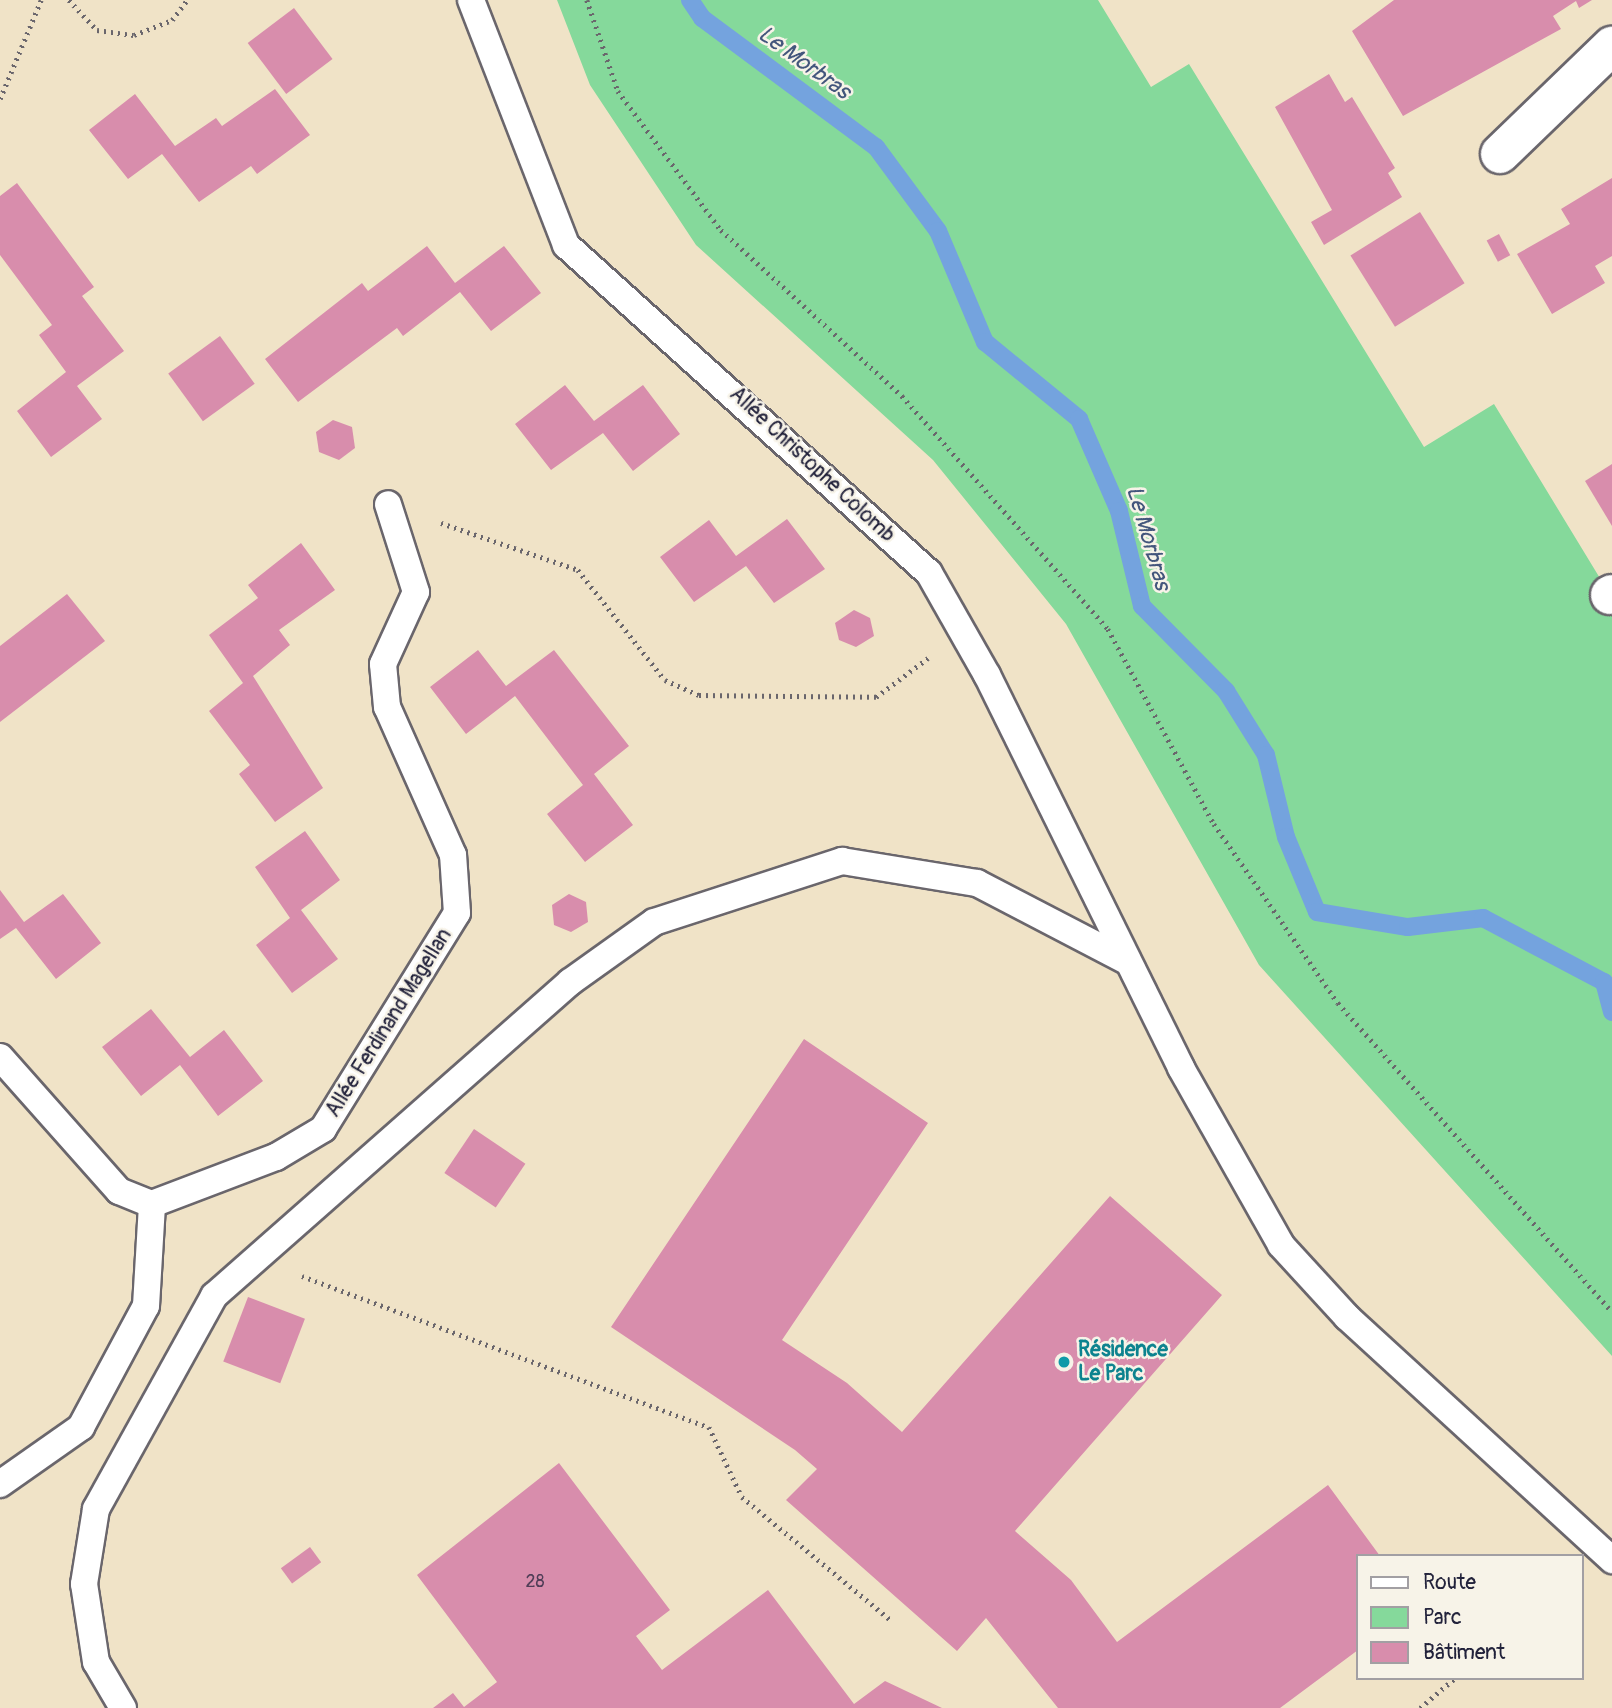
<!DOCTYPE html>
<html>
<head>
<meta charset="utf-8">
<style>
  body { margin:0 }
  #map { position:relative; width:1612px; height:1708px; overflow:hidden; background:#f0e3c7; font-family:Pangolin,sans-serif }
  div>[style] { position:absolute }
  .green>* { inset:0; background:#85d99b }
  .stream>* { height:18px; margin:-9px; padding:0 9px; transform-origin:9px; border-radius:9px; background:#74a3de }
  .building>* { inset:0; background:#d88dac; transform-origin:0 0 }
  .path>* { height:4.5px; margin-top:-2.25px; transform-origin:0; background:repeating-linear-gradient(90deg,#6a666c 0 2px,transparent 0 7px) }
  .roads { filter:drop-shadow(2px 0 #6a666c) drop-shadow(-2px 0 #6a666c) drop-shadow(0 2px #6a666c) drop-shadow(0 -2px #6a666c) }
  .service>* { height:26px; margin:-13px; padding:0 13px; transform-origin:13px; border-radius:13px; background:#fff }
  .minor>* { height:38px; margin:-19px; padding:0 19px; transform-origin:19px; border-radius:19px; background:#fff }
  .dots>* { width:19px; height:19px; translate:-50% -50%; box-sizing:border-box; border:4px solid #f7f3e8; border-radius:50% }
  span { translate:-50% -50%; white-space:nowrap; text-align:center; line-height:1.15; -webkit-text-stroke:5px #f7f3e8; paint-order:stroke }
  .number-label { font-size:18px; color:#503d57 }
  .number-label span { -webkit-text-stroke-width:0 }
  .street-label { font-size:21px; color:#22223b }
  .culture-label { font-size:21px; color:#0d838f; font-weight:700 }
  .left { translate:0 -50%; text-align:left }
  .water-label { font-size:23px; color:#43567c; font-style:italic }
  .legend { position:absolute; left:1356px; top:1554px; width:228px; height:126px; box-sizing:border-box; background:#f7f3e8; border:2px solid #a29fa3; margin:0; padding:9px 12px; list-style:none; font-size:21px; color:#22223b }
  .legend li { display:flex; align-items:center; gap:14px; height:35px }
  .legend b { width:35px; border:2px solid #a29fa3 }
</style>
</head>
<body>
<div id="map">
  <div class="green">
    <div style="clip-path:polygon(557px 0,1098px 0,1151px 87px,1189px 64px,1424px 447px,1494px 404px,1612px 598px,1612px 1356px,1259px 965px,1066px 624px,933px 460px,696px 245px,590px 85px)"></div>
  </div>
  <div class="stream">
    <div style="left:690px;top:0;width:22px;rotate:56deg"></div>
    <div style="left:702px;top:18px;width:217px;rotate:36.6deg"></div>
    <div style="left:876px;top:147px;width:104px;rotate:53.6deg"></div>
    <div style="left:938px;top:231px;width:121px;rotate:67.1deg"></div>
    <div style="left:985px;top:342px;width:122px;rotate:39.3deg"></div>
    <div style="left:1079px;top:419px;width:100px;rotate:66.5deg"></div>
    <div style="left:1119px;top:511px;width:98px;rotate:76.4deg"></div>
    <div style="left:1142px;top:606px;width:120px;rotate:45.3deg"></div>
    <div style="left:1226px;top:691px;width:75px;rotate:58deg"></div>
    <div style="left:1266px;top:755px;width:84px;rotate:76.3deg"></div>
    <div style="left:1286px;top:837px;width:81px;rotate:67.5deg"></div>
    <div style="left:1317px;top:912px;width:92px;rotate:9.4deg"></div>
    <div style="left:1408px;top:927px;width:76px;rotate:-6.8deg"></div>
    <div style="left:1483px;top:918px;width:137px;rotate:27.9deg"></div>
    <div style="left:1604px;top:982px;width:31px;rotate:75deg"></div>
  </div>
  <div class="building">
    <div style="clip-path:polygon(1394px 0,1592px 0,1579px 8px,1576px 1px,1553px 16px,1561px 29px,1403px 116px,1352px 31px)"></div>
    <div style="left:294px;top:8px;width:64px;height:58px;rotate:53deg"></div>
    <div style="clip-path:polygon(1329px 74px,1345px 102px,1352px 97px,1395px 168px,1388px 173px,1402px 197px,1324px 245px,1311px 222px,1332px 210px,1275px 107px)"></div>
    <div style="clip-path:polygon(275px 89px,310px 135px,257px 174px,251px 166px,199px 202px,162px 154px,128px 179px,89px 130px,135px 94px,175px 146px,216px 118px,222px 126px)"></div>
    <div style="clip-path:polygon(1612px 178px,1612px 256px,1595px 266px,1605px 283px,1552px 314px,1517px 254px,1570px 224px,1561px 209px)"></div>
    <div style="clip-path:polygon(17px 183px,94px 287px,82px 296px,124px 351px,77px 386px,102px 419px,51px 457px,17px 411px,66px 372px,39px 335px,52px 325px,0 255px,0 196px)"></div>
    <div style="left:1420px;top:212px;width:84px;height:82px;rotate:58deg"></div>
    <div style="left:1499px;top:234px;width:24px;height:14px;rotate:62deg"></div>
    <div style="clip-path:polygon(427px 246px,455px 283px,504px 246px,541px 293px,491px 331px,460px 292px,403px 336px,397px 328px,298px 402px,265px 359px,362px 283px,368px 291px)"></div>
    <div style="left:220px;top:336px;width:59px;height:64px;rotate:54deg"></div>
    <div style="clip-path:polygon(565px 385px,594px 421px,643px 385px,680px 434px,633px 471px,603px 433px,551px 470px,515px 424px)"></div>
    <div style="clip-path:polygon(333px 420px,352px 427px,355px 448px,339px 460px,319px 452px,316px 432px)"></div>
    <div style="clip-path:polygon(1612px 464px,1612px 526px,1585px 481px)"></div>
    <div style="clip-path:polygon(787px 519px,825px 569px,774px 603px,746px 566px,694px 602px,660px 557px,709px 520px,736px 556px)"></div>
    <div style="clip-path:polygon(301px 543px,335px 590px,279px 630px,290px 645px,253px 676px,323px 788px,275px 822px,239px 774px,250px 765px,209px 711px,243px 683px,209px 635px,258px 598px,248px 585px)"></div>
    <div style="clip-path:polygon(67px 594px,105px 641px,0 722px,0 646px)"></div>
    <div style="clip-path:polygon(854px 610px,870px 618px,874px 636px,856px 647px,839px 640px,835px 623px)"></div>
    <div style="clip-path:polygon(478px 650px,506px 686px,554px 650px,629px 746px,594px 774px,633px 825px,585px 862px,547px 814px,583px 785px,515px 696px,466px 734px,430px 687px)"></div>
    <div style="clip-path:polygon(305px 831px,340px 880px,301px 910px,338px 959px,292px 993px,256px 945px,290px 918px,255px 867px)"></div>
    <div style="clip-path:polygon(0 890px,24px 922px,63px 894px,101px 943px,56px 979px,16px 928px,0 939px)"></div>
    <div style="clip-path:polygon(569px 894px,586px 902px,588px 922px,571px 932px,554px 925px,552px 905px)"></div>
    <div style="clip-path:polygon(151px 1009px,190px 1057px,224px 1030px,263px 1081px,218px 1116px,180px 1065px,141px 1096px,102px 1047px)"></div>
    <div style="clip-path:polygon(804px 1039px,928px 1123px,782px 1340px,847px 1383px,902px 1432px,1110px 1196px,1222px 1295px,1015px 1531px,1071px 1580px,1117px 1642px,1328px 1485px,1380px 1556px,1358px 1556px,1358px 1650px,1280px 1708px,1058px 1708px,986px 1618px,957px 1651px,786px 1500px,817px 1469px,795px 1450px,611px 1327px)"></div>
    <div style="left:474px;top:1129px;width:62px;height:53px;rotate:34deg"></div>
    <div style="left:248px;top:1297px;width:61px;height:69px;rotate:21deg"></div>
    <div style="clip-path:polygon(559px 1463px,670px 1610px,636px 1636px,662px 1670px,768px 1590px,854px 1704px,885px 1681px,942px 1708px,433px 1708px,453px 1693px,464px 1707px,497px 1682px,417px 1575px)"></div>
    <div style="left:310px;top:1547px;width:19px;height:36px;rotate:54deg"></div>
  </div>
  <div class="path">
    <div style="left:69px;top:0;width:41px;rotate:47deg"></div>
    <div style="left:97px;top:30px;width:37px;rotate:8deg"></div>
    <div style="left:134px;top:35px;width:41px;rotate:-21.5deg"></div>
    <div style="left:172px;top:20px;width:25px;rotate:-53deg"></div>
    <div style="left:587px;top:0;width:96px;rotate:71.2deg"></div>
    <div style="left:618px;top:91px;width:173px;rotate:53.5deg"></div>
    <div style="left:721px;top:230px;width:246px;rotate:42.5deg"></div>
    <div style="left:902px;top:396px;width:311px;rotate:48.5deg"></div>
    <div style="left:1108px;top:629px;width:222px;rotate:61.5deg"></div>
    <div style="left:1214px;top:824px;width:218px;rotate:55.3deg"></div>
    <div style="left:1338px;top:1003px;width:413px;rotate:48.4deg"></div>
    <div style="left:0;top:99px;width:107px;rotate:-67.5deg"></div>
    <div style="left:441px;top:523px;width:145px;rotate:18.9deg"></div>
    <div style="left:578px;top:570px;width:140px;rotate:51.7deg"></div>
    <div style="left:665px;top:680px;width:37px;rotate:24deg"></div>
    <div style="left:699px;top:695px;width:177px;rotate:0.6deg"></div>
    <div style="left:876px;top:697px;width:65px;rotate:-36.9deg"></div>
    <div style="left:302px;top:1276px;width:434px;rotate:20.4deg"></div>
    <div style="left:709px;top:1427px;width:77px;rotate:64.8deg"></div>
    <div style="left:742px;top:1497px;width:195px;rotate:39.6deg"></div>
    <div style="left:1420px;top:1708px;width:46px;rotate:-40.6deg"></div>
  </div>
  <div class="roads">
    <div class="service">
      <div style="left:471px;top:0;width:263px;rotate:68.8deg"></div>
      <div style="left:566px;top:245px;width:489px;rotate:42.1deg"></div>
      <div style="left:929px;top:573px;width:117px;rotate:60.4deg"></div>
      <div style="left:987px;top:675px;width:438px;rotate:63.7deg"></div>
      <div style="left:1181px;top:1068px;width:203px;rotate:60.5deg"></div>
      <div style="left:1281px;top:1245px;width:98px;rotate:47.5deg"></div>
      <div style="left:1347px;top:1317px;width:360px;rotate:42.5deg"></div>
      <div style="left:0;top:1057px;width:179px;rotate:48.4deg"></div>
      <div style="left:119px;top:1191px;width:35px;rotate:22deg"></div>
      <div style="left:152px;top:1204px;width:133px;rotate:-20.8deg"></div>
      <div style="left:276px;top:1157px;width:55px;rotate:-30.8deg"></div>
      <div style="left:323px;top:1129px;width:254px;rotate:-58.2deg"></div>
      <div style="left:457px;top:913px;width:58px;rotate:-93.9deg"></div>
      <div style="left:453px;top:855px;width:162px;rotate:-114deg"></div>
      <div style="left:387px;top:707px;width:43px;rotate:-95.3deg"></div>
      <div style="left:383px;top:664px;width:79px;rotate:-65.4deg"></div>
      <div style="left:416px;top:592px;width:92px;rotate:-107.7deg"></div>
      <div style="left:0;top:1484px;width:99px;rotate:-35.1deg"></div>
      <div style="left:81px;top:1427px;width:137px;rotate:-61.8deg"></div>
      <div style="left:146px;top:1306px;width:102px;rotate:-86.6deg"></div>
      <div style="left:123px;top:1708px;width:53px;rotate:-120.4deg"></div>
      <div style="left:96px;top:1662px;width:79px;rotate:-98.7deg"></div>
      <div style="left:84px;top:1584px;width:76px;rotate:-80.9deg"></div>
      <div style="left:96px;top:1509px;width:244px;rotate:-61deg"></div>
      <div style="left:214px;top:1296px;width:475px;rotate:-41.4deg"></div>
      <div style="left:570px;top:982px;width:103px;rotate:-35.5deg"></div>
      <div style="left:654px;top:922px;width:198px;rotate:-18deg"></div>
      <div style="left:842px;top:861px;width:137px;rotate:9.3deg"></div>
      <div style="left:977px;top:883px;width:167px;rotate:27.5deg"></div>
    </div>
    <div class="minor">
      <div style="left:1500px;top:154px;width:156px;rotate:-44deg"></div>
      <div style="left:1610px;top:595px;width:2px;rotate:-27deg"></div>
    </div>
  </div>
  <div class="dots">
    <div style="left:1064px;top:1362px;background:#0f9aa8"></div>
  </div>
  <div class="number-label">
    <span style="left:535px;top:1582px">28</span>
  </div>
  <div class="street-label">
    <span style="left:812px;top:465px;rotate:43deg">Allée Christophe Colomb</span>
    <span style="left:389px;top:1023px;rotate:-58deg">Allée Ferdinand Magellan</span>
  </div>
  <div class="culture-label">
    <span class="left" style="left:1078px;top:1362px">Résidence<br>Le Parc</span>
  </div>
  <div class="water-label">
    <span style="left:804px;top:63px;rotate:36deg">Le Morbras</span>
    <span style="left:1148px;top:538px;rotate:74deg">Le Morbras</span>
  </div>
  <ul class="legend">
  <li><b style="height:9px;background:#fff"></b>Route</li>
  <li><b style="height:19px;background:#85d99b"></b>Parc</li>
  <li><b style="height:19px;background:#d88dac"></b>Bâtiment</li>
  </ul>
</div>
</body>
</html>
